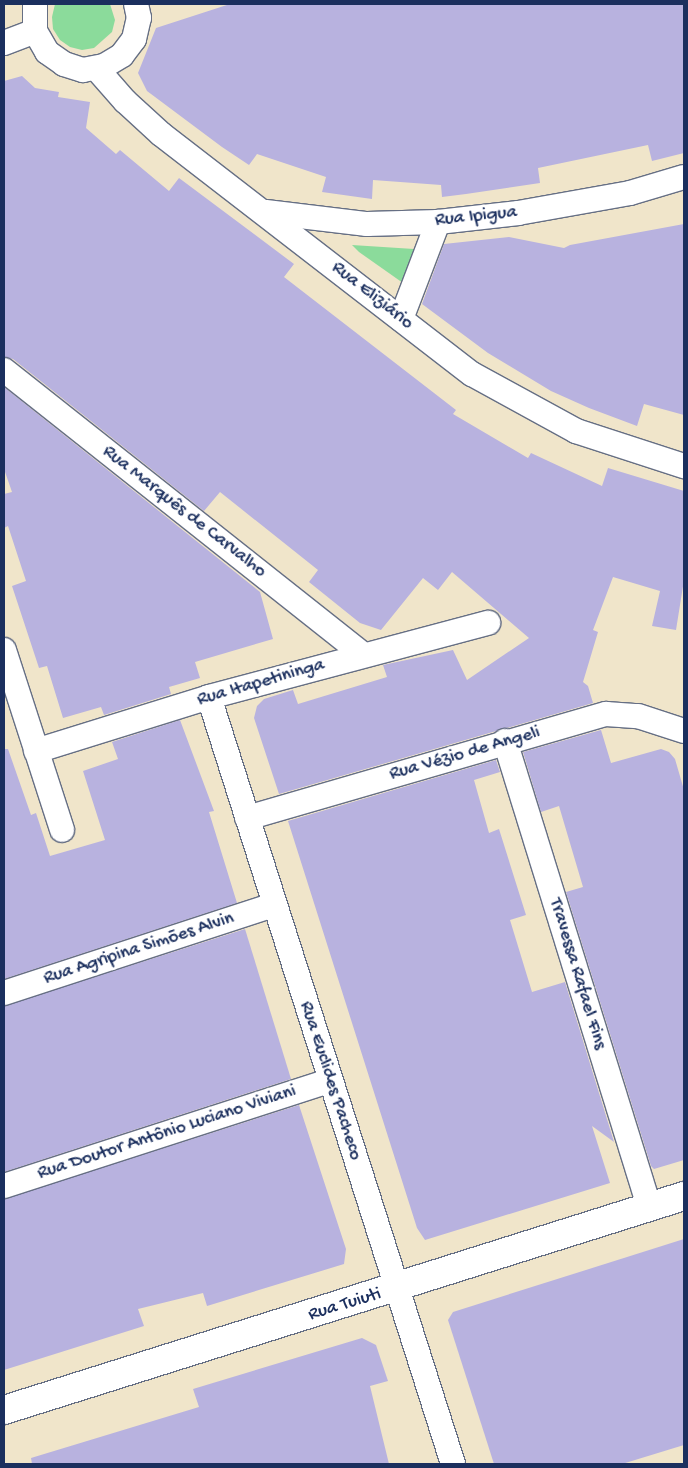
<!DOCTYPE html>
<html>
<head>
<meta charset="utf-8">
<style>
  body { margin:0 }
  #map { position:relative; width:688px; height:1468px; overflow:hidden; background:#f0e5ca; font-family:"Gochi Hand",sans-serif }
  div>[style] { position:absolute }
  .green>* { inset:0; background:#8bdb9b }
  .building>* { inset:0; background:#b8b2df }
  .roads { filter:drop-shadow(1px 0 #666f84) drop-shadow(-1px 0 #666f84) drop-shadow(0 1px #666f84) drop-shadow(0 -1px #666f84) }
  .minor>* { height:24px; margin:-12px; padding:0 12px; transform-origin:12px; border-radius:12px; background:#fff }
  .tertiary>* { height:28px; margin:-14px; padding:0 14px; transform-origin:14px; border-radius:14px; background:#fff }
  span { translate:-50% -50%; white-space:nowrap; text-align:center; line-height:1.15; -webkit-text-stroke:5px #fff; paint-order:stroke }
  .street-label { font-size:19px; color:#1b2f5e }
  .frame { position:absolute; inset:0; border:5px solid #1b2f5e; pointer-events:none }
</style>
</head>
<body>
<div id="map">
  <div class="green">
    <div style="clip-path:polygon(55px 4px,110px 4px,115px 20px,112px 32px,94px 48px,82px 50px,70px 47px,60px 40px,53px 29px,52px 17px)"></div>
    <div style="clip-path:polygon(352px 245px,414px 249px,403px 283px,359px 252px)"></div>
  </div>
  <div class="building">
    <div style="clip-path:polygon(230px 4px,684px 4px,684px 153px,652px 161px,648px 145px,538px 168px,540px 183px,466px 194px,442px 197px,441px 185px,373px 180px,372px 199px,322px 192px,326px 177px,257px 154px,249px 165px,222px 147px,147px 91px,138px 73px,156px 28px)"></div>
    <div style="clip-path:polygon(22px 76px,35px 88px,59px 92px,58px 97px,90px 102px,86px 128px,116px 154px,120px 150px,169px 191px,179px 178px,294px 264px,284px 277px,456px 410px,453px 414px,528px 458px,531px 453px,602px 486px,608px 468px,684px 491px,684px 580px,676px 630px,652px 626px,660px 591px,613px 577px,593px 630px,598px 632px,583px 682px,588px 686px,593px 703px,279px 794px,254px 718px,257px 706px,264px 699px,293px 690px,298px 704px,387px 677px,383px 665px,453px 650px,467px 680px,529px 638px,452px 572px,438px 590px,423px 578px,381px 630px,360px 623px,309px 582px,318px 570px,220px 492px,204px 511px,13px 359px,4px 357px,4px 81px)"></div>
    <div style="clip-path:polygon(684px 224px,684px 415px,644px 404px,637px 426px,589px 408px,551px 391px,488px 353px,422px 304px,444px 244px,509px 237px,564px 248px,570px 245px)"></div>
    <div style="clip-path:polygon(4px 387px,260px 592px,273px 639px,195px 662px,200px 678px,169px 687px,171px 694px,104px 715px,101px 707px,63px 718px,47px 666px,39px 668px,12px 586px,26px 581px,8px 526px,4px 528px,4px 494px,12px 492px,4px 469px)"></div>
    <div style="clip-path:polygon(180px 720px,214px 811px,209px 812px,237px 903px,4px 979px,4px 749px,8px 749px,31px 815px,36px 813px,50px 856px,105px 840px,83px 771px,118px 759px,112px 742px)"></div>
    <div style="clip-path:polygon(601px 730px,611px 763px,661px 749px,669px 752px,675px 759px,684px 790px,684px 1160px,654px 1169px,651px 1166px,566px 892px,583px 887px,559px 806px,541px 812px,523px 752px)"></div>
    <div style="clip-path:polygon(496px 760px,500px 772px,474px 780px,489px 833px,499px 829px,526px 915px,510px 920px,532px 992px,565px 982px,614px 1142px,592px 1126px,610px 1183px,425px 1240px,417px 1228px,288px 821px)"></div>
    <div style="clip-path:polygon(245px 929px,291px 1079px,4px 1172px,4px 1006px)"></div>
    <div style="clip-path:polygon(299px 1105px,346px 1249px,344px 1264px,207px 1306px,203px 1293px,138px 1309px,144px 1326px,4px 1370px,4px 1199px)"></div>
    <div style="clip-path:polygon(684px 1239px,684px 1445px,622px 1464px,494px 1464px,448px 1320px,453px 1312px)"></div>
    <div style="clip-path:polygon(362px 1338px,376px 1345px,388px 1381px,370px 1386px,389px 1464px,32px 1464px,31px 1458px,199px 1407px,193px 1389px)"></div>
  </div>
  <div class="roads">
    <div class="minor">
      <div style="left:35px;top:4px;width:27px;rotate:90deg"></div>
      <div style="left:35px;top:31px;width:24px;rotate:60deg"></div>
      <div style="left:47px;top:52px;width:21px;rotate:35deg"></div>
      <div style="left:64px;top:64px;width:20px;rotate:18deg"></div>
      <div style="left:83px;top:70px;width:21px;rotate:-11deg"></div>
      <div style="left:104px;top:66px;width:21px;rotate:-31deg"></div>
      <div style="left:122px;top:55px;width:20px;rotate:-53deg"></div>
      <div style="left:134px;top:39px;width:22px;rotate:-77deg"></div>
      <div style="left:139px;top:18px;width:14px;rotate:-102deg"></div>
      <div style="left:4px;top:43px;width:33px;rotate:-21deg"></div>
      <div style="left:96px;top:68px;width:44px;rotate:48.7deg"></div>
      <div style="left:125px;top:101px;width:49px;rotate:42.5deg"></div>
      <div style="left:161px;top:134px;width:393px;rotate:37.7deg"></div>
      <div style="left:472px;top:374px;width:119px;rotate:28.7deg"></div>
      <div style="left:576px;top:431px;width:114px;rotate:18deg"></div>
      <div style="left:266px;top:212px;width:102px;rotate:6.8deg"></div>
      <div style="left:367px;top:224px;width:71px;rotate:-1.6deg"></div>
      <div style="left:438px;top:222px;width:81px;rotate:-6.4deg"></div>
      <div style="left:518px;top:213px;width:114px;rotate:-10.1deg"></div>
      <div style="left:630px;top:193px;width:56px;rotate:-16.5deg"></div>
      <div style="left:401px;top:319px;width:104px;rotate:-69.1deg"></div>
      <div style="left:4px;top:370px;width:458px;rotate:38.4deg"></div>
      <div style="left:4px;top:650px;width:189px;rotate:72.1deg"></div>
      <div style="left:209px;top:697px;width:805px;rotate:72.35deg"></div>
      <div style="left:505px;top:741px;width:488px;rotate:72.8deg"></div>
      <div style="left:36px;top:751px;width:181px;rotate:-17.3deg"></div>
      <div style="left:209px;top:697px;width:289px;rotate:-14.9deg"></div>
      <div style="left:247px;top:818px;width:374px;rotate:-16.2deg"></div>
      <div style="left:606px;top:714px;width:32px;rotate:4deg"></div>
      <div style="left:638px;top:716px;width:48px;rotate:18.1deg"></div>
      <div style="left:4px;top:993px;width:284px;rotate:-18.1deg"></div>
      <div style="left:4px;top:1186px;width:342px;rotate:-17.9deg"></div>
    </div>
    <div class="tertiary">
      <div style="left:4px;top:1410px;width:713px;rotate:-17.47deg"></div>
    </div>
  </div>
  <div class="street-label">
    <span style="left:476px;top:217px;rotate:-6deg">Rua Ipigua</span>
    <span style="left:372px;top:296px;rotate:38deg">Rua Eliziário</span>
    <span style="left:184px;top:512px;rotate:38deg">Rua Marquês de Carvalho</span>
    <span style="left:261px;top:683px;rotate:-16deg">Rua Itapetininga</span>
    <span style="left:465px;top:754px;rotate:-16deg">Rua Vézio de Angeli</span>
    <span style="left:139px;top:949px;rotate:-18deg">Rua Agripina Simões Alvin</span>
    <span style="left:577px;top:974px;rotate:73deg">Travessa Rafael Fins</span>
    <span style="left:330px;top:1081px;rotate:72deg">Rua Euclides Pacheco</span>
    <span style="left:167px;top:1133px;rotate:-18deg">Rua Doutor Antônio Luciano Viviani</span>
    <span style="left:345px;top:1305px;rotate:-17deg">Rua Tuiuti</span>
  </div>
  <div class="frame"></div>
</div>
</body>
</html>
